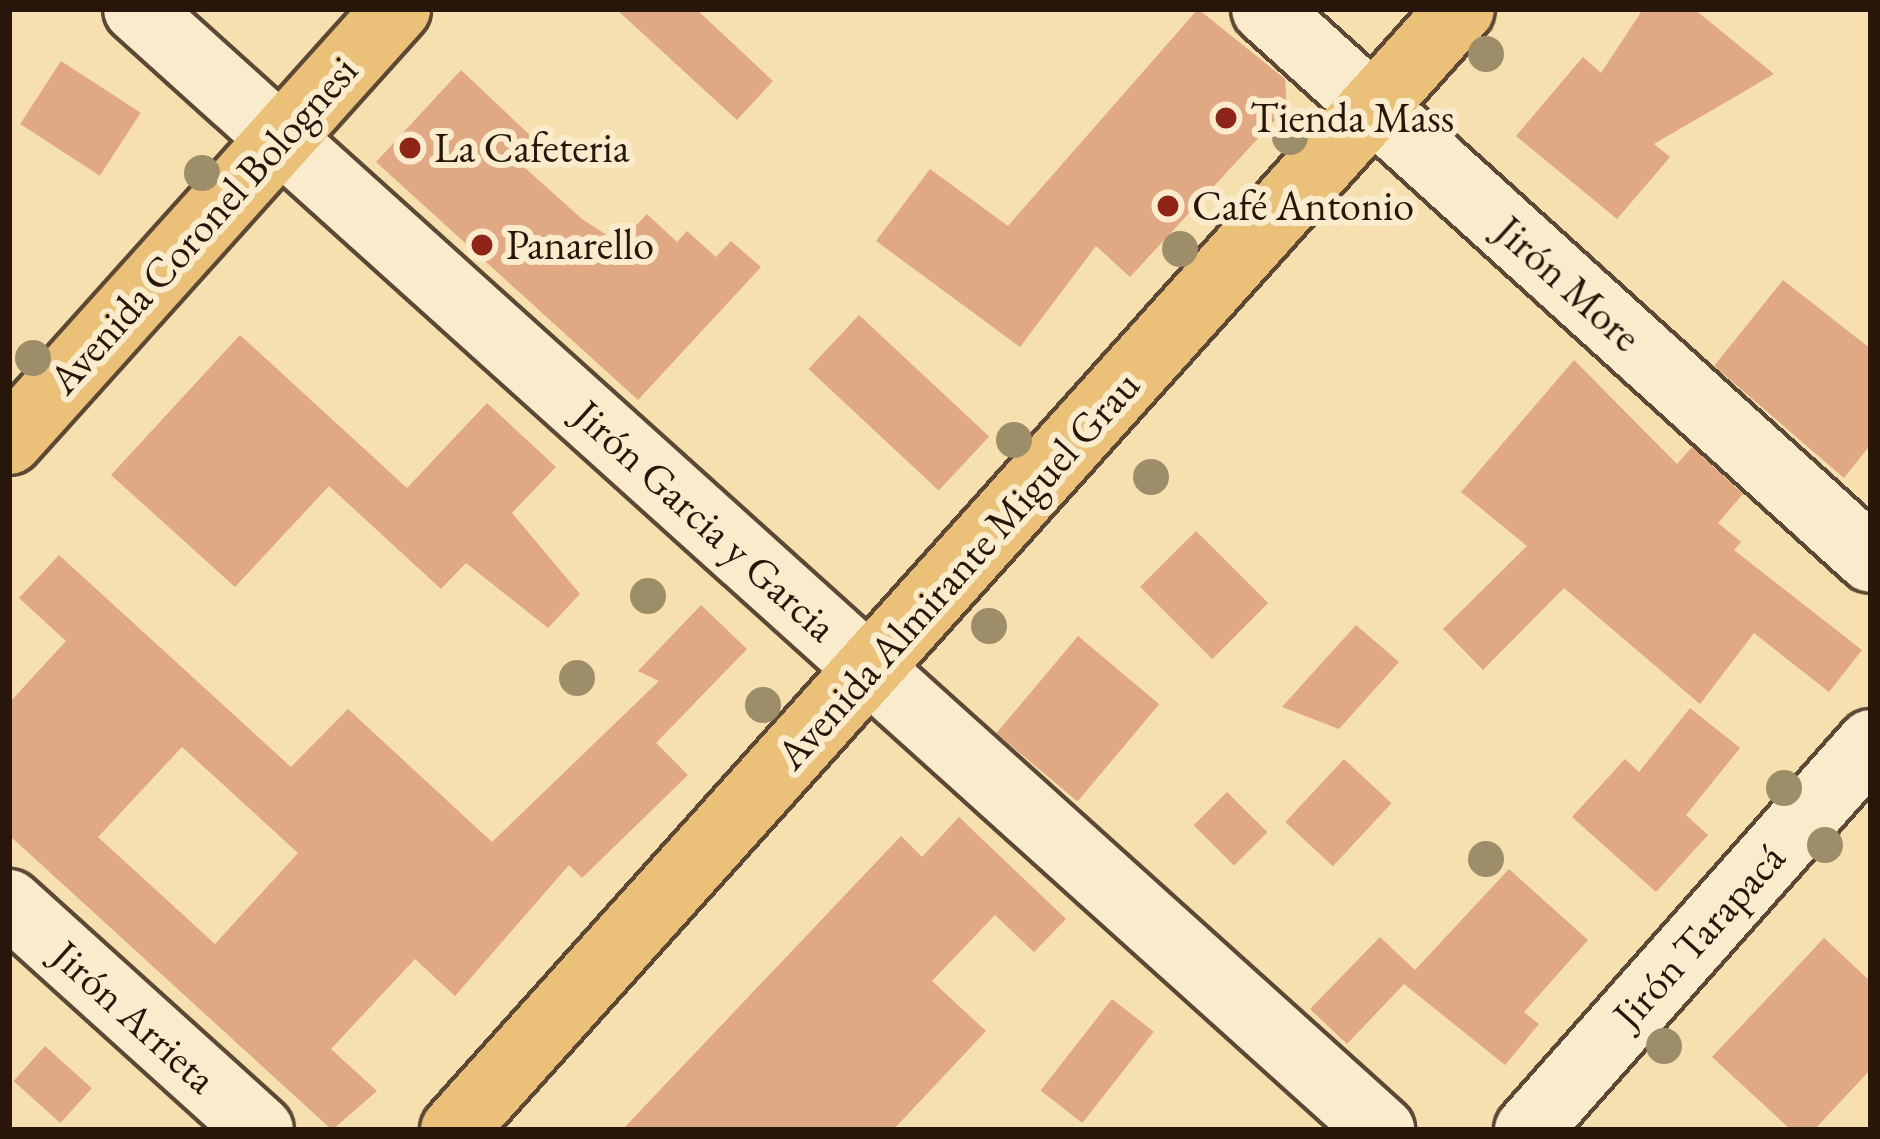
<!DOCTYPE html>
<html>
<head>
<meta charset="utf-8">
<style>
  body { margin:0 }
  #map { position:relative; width:1880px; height:1139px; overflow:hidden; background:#f6e0af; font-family:"EB Garamond",serif }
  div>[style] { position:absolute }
  .building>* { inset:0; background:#e1a884; transform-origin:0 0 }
  .roads { filter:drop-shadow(3px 0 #5c4834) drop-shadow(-3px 0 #5c4834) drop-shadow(0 3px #5c4834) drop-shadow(0 -3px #5c4834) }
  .minor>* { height:66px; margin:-33px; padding:0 33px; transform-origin:33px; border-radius:33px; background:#f9ebcb }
  .major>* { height:66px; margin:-33px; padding:0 33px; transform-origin:33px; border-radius:33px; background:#ebc078 }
  .trees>* { width:36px; height:36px; margin:-18px; border-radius:50%; background:#9e8d69 }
  .dots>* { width:33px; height:33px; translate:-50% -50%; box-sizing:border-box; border:6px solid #f9ebcb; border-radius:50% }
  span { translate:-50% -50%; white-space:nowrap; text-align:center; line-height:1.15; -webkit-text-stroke:12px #f9ebcb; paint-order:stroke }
  .poi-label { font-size:42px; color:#28160b }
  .left { translate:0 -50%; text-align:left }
  .street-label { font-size:42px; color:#28160b }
  .frame { position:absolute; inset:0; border:12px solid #28160b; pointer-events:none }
</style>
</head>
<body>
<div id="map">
  <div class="building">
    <div style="clip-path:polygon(616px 9px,696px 9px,773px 81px,737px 120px)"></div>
    <div style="clip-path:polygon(1198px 9px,1285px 79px,1287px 107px,1130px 277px,1096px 246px,1020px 347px,876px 241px,930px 169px,1008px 226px)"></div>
    <div style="clip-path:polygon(1643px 9px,1694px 9px,1774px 74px,1654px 144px,1670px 157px,1617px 219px,1516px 136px,1583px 57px,1601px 73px)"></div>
    <div style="left:61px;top:61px;width:95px;height:75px;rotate:33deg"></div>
    <div style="clip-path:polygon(461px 70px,533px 138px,514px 158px,582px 219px,619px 243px,647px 214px,677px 242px,687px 231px,716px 257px,731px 241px,761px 267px,638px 400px,376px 162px)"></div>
    <div style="clip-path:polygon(1783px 280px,1871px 349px,1871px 444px,1844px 478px,1714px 366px)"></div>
    <div style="left:859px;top:315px;width:178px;height:74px;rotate:43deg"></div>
    <div style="clip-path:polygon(240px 335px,407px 488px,487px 403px,556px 467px,512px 513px,580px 594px,548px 628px,466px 563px,441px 589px,329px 486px,235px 587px,111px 475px)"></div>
    <div style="clip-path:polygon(1574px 360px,1677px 464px,1692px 447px,1743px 494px,1718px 523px,1741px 542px,1734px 550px,1862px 650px,1829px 692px,1754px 633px,1700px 704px,1564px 588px,1483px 670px,1443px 629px,1527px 546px,1461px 492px)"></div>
    <div style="left:1196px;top:531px;width:102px;height:79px;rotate:45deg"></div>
    <div style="clip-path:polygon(evenodd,59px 555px,291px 767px,348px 709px,492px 842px,659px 681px,638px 671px,701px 605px,747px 649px,656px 743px,688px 775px,582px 878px,569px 865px,455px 996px,415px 959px,331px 1049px,377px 1091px,332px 1130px,9px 835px,9px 703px,66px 641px,19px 598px,59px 555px,182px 747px,298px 853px,215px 944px,98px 837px,182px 747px)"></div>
    <div style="clip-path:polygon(1356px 625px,1399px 662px,1339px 729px,1282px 707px)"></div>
    <div style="left:1078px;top:636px;width:106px;height:127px;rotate:40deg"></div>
    <div style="clip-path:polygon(1690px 708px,1740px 748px,1686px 815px,1708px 835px,1656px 892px,1572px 817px,1625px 759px,1639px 772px)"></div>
    <div style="left:1344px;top:759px;width:65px;height:86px;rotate:43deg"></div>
    <div style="left:1227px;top:792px;width:57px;height:47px;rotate:45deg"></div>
    <div style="clip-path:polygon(959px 817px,1066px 919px,1034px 952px,995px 915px,932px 981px,986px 1031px,893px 1130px,622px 1130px,901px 836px,922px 857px)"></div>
    <div style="clip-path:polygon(1509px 869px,1588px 940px,1524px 1012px,1539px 1024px,1505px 1065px,1404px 984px,1347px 1044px,1310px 1009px,1380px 937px,1415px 970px)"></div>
    <div style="clip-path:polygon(1824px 938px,1871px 982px,1871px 1069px,1814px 1130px,1791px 1130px,1712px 1057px)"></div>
    <div style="left:1112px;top:999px;width:53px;height:116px;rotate:38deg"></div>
    <div style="left:45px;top:1046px;width:63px;height:47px;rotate:42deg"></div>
  </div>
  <div class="roads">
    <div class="minor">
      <div style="left:137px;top:9px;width:1675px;rotate:42.02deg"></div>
      <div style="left:1265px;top:9px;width:818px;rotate:42.23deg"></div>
      <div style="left:9px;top:903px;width:338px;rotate:42.1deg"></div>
      <div style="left:1528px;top:1130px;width:517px;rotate:-48.45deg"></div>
    </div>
    <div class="major">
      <div style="left:9px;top:441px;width:581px;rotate:-48.07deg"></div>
      <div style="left:454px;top:1130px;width:1507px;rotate:-48.07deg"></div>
    </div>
  </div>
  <div class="trees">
    <div style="left:1486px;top:54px"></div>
    <div style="left:1290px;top:137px"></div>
    <div style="left:202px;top:173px"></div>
    <div style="left:1180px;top:249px"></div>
    <div style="left:33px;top:358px"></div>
    <div style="left:1014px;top:440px"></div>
    <div style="left:1151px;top:477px"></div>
    <div style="left:648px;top:596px"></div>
    <div style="left:989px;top:626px"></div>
    <div style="left:577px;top:678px"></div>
    <div style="left:763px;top:705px"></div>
    <div style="left:1784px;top:788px"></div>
    <div style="left:1825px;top:845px"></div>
    <div style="left:1486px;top:859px"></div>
    <div style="left:1664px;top:1046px"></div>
  </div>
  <div class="dots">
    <div style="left:1226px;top:118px;background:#8f2418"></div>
    <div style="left:410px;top:148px;background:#8f2418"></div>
    <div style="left:1168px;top:206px;background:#8f2418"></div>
    <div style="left:482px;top:245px;background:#8f2418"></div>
  </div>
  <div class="poi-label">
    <span class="left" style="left:1250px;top:118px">Tienda Mass</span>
    <span class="left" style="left:434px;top:148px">La Cafeteria</span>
    <span class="left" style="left:1192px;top:206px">Café Antonio</span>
    <span class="left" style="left:506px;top:245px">Panarello</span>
  </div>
  <div class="street-label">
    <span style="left:203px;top:225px;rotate:-48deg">Avenida Coronel Bolognesi</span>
    <span style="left:1568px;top:284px;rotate:42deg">Jirón More</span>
    <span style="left:705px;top:521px;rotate:42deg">Jirón Garcia y Garcia</span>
    <span style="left:958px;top:570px;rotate:-48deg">Avenida Almirante Miguel Grau</span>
    <span style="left:1699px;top:936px;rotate:-48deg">Jirón Tarapacá</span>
    <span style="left:134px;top:1017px;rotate:42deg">Jirón Arrieta</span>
  </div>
  <div class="frame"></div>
</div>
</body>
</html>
